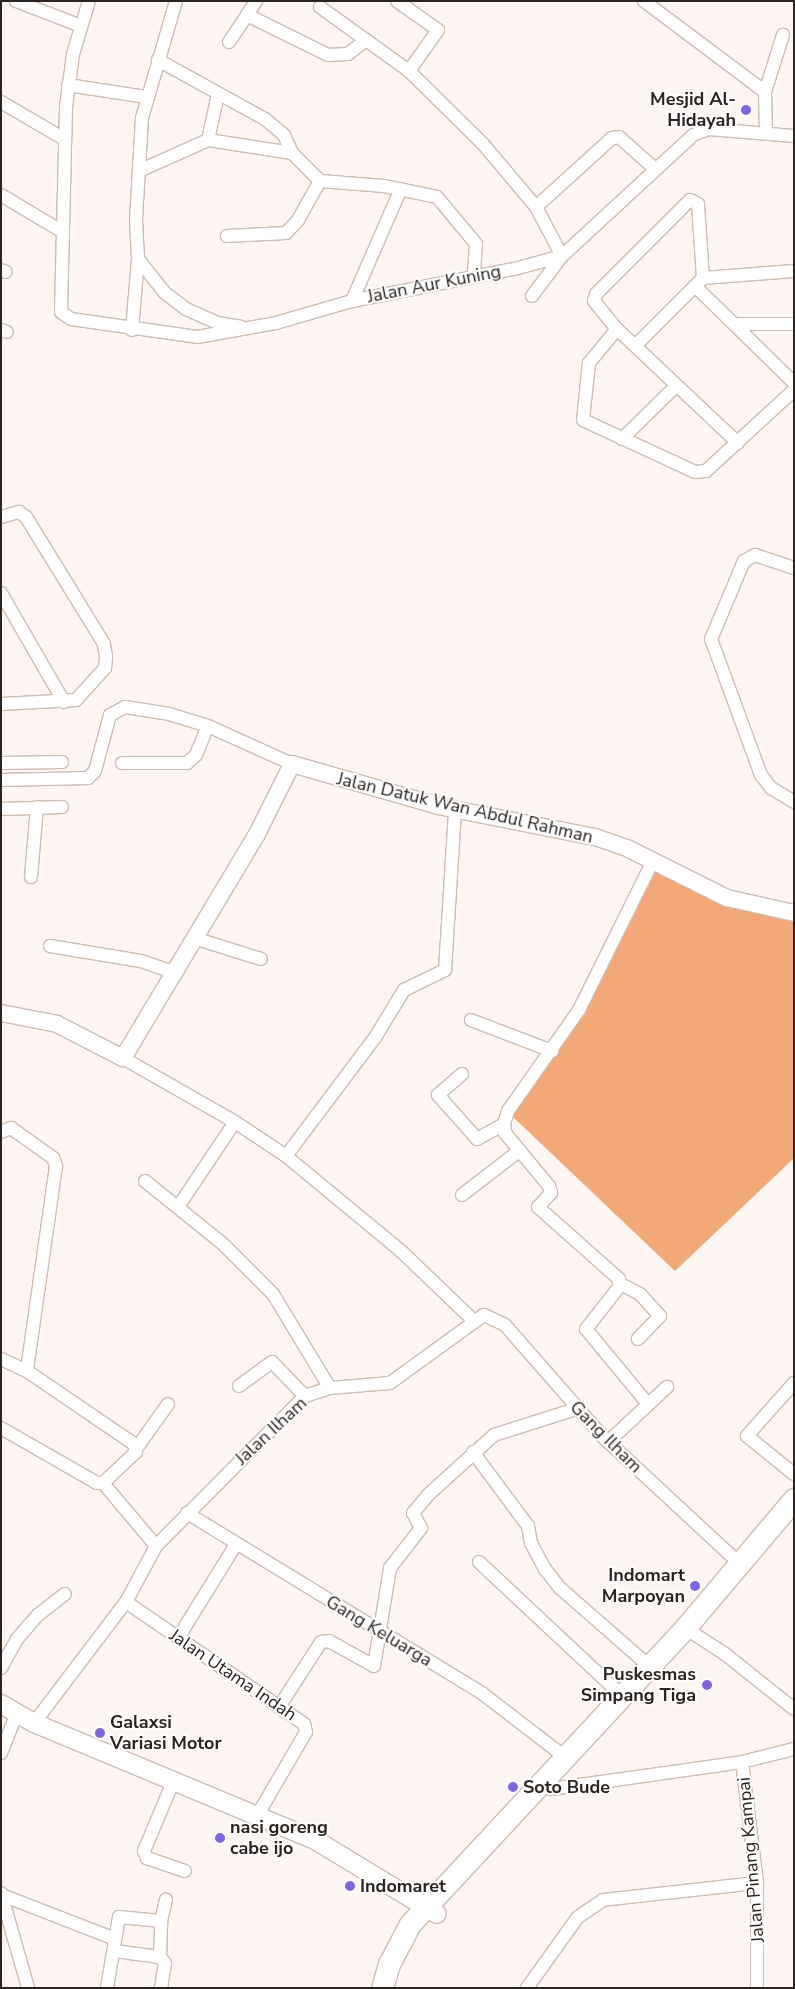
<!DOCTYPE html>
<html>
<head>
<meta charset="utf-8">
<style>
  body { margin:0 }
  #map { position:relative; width:795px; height:1989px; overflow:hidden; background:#fef6f2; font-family:"Nunito Sans",sans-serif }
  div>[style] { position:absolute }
  .forest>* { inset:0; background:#f2a877 }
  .roads { filter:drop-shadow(1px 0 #cdbcb2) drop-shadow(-1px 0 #cdbcb2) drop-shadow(0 1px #cdbcb2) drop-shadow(0 -1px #cdbcb2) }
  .minor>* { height:12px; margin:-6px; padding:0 6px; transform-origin:6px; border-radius:6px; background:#fff }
  .tertiary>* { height:16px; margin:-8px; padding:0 8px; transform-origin:8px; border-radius:8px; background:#fff }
  .secondary>* { height:18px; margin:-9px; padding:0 9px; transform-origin:9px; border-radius:9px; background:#fff }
  .trunk>* { height:21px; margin:-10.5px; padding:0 10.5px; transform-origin:10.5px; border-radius:10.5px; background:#fff }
  .dots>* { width:14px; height:14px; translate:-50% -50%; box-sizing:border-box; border:2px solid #fff; border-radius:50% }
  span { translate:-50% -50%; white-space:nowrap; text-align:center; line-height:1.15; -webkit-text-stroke:4px #fff; paint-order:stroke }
  .poi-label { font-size:18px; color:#2a231f; font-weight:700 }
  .right { translate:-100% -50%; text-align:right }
  .left { translate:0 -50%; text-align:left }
  .street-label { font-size:18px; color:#2a231f }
  .frame { position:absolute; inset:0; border:2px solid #2a231f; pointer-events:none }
</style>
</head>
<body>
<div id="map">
  <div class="forest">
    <div style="clip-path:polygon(655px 870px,794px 920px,794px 1158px,675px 1271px,512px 1116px)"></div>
  </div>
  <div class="roads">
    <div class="minor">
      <div style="left:16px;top:1px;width:70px;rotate:21deg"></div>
      <div style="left:89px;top:1px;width:55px;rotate:106.8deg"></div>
      <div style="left:73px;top:54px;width:53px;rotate:97.5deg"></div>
      <div style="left:66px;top:107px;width:205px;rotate:91.4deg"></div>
      <div style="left:61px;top:312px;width:12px;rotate:35deg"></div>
      <div style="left:71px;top:319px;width:127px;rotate:8.1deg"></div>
      <div style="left:197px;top:337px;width:80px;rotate:-10deg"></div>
      <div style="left:276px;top:323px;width:79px;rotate:-16.1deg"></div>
      <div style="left:352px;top:301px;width:169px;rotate:-11.2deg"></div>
      <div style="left:518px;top:268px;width:46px;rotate:-15.3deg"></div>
      <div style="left:562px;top:256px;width:178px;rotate:-42.7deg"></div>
      <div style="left:693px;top:135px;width:17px;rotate:-21deg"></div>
      <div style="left:709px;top:129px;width:85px;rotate:4.7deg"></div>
      <div style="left:176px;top:1px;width:122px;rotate:106.2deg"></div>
      <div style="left:142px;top:118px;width:102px;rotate:93.4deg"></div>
      <div style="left:136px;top:220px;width:39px;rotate:87deg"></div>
      <div style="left:138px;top:259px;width:43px;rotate:51.5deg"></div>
      <div style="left:165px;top:293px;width:26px;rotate:37deg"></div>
      <div style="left:186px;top:309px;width:34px;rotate:24deg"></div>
      <div style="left:217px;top:323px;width:24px;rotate:9deg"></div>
      <div style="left:397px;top:1px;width:50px;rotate:35.3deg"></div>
      <div style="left:438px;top:30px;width:50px;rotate:125.3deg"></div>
      <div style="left:644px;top:1px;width:151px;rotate:36.9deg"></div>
      <div style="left:765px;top:92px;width:40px;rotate:88.6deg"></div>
      <div style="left:320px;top:7px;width:57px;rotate:35.7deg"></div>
      <div style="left:247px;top:15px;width:17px;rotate:-57deg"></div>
      <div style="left:229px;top:42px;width:32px;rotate:-56deg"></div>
      <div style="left:247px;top:15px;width:90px;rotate:26.3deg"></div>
      <div style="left:328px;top:55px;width:20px;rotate:-3deg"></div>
      <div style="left:348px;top:54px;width:23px;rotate:-38deg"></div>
      <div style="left:366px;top:40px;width:53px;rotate:35.8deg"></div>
      <div style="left:409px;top:71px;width:104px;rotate:44.6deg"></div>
      <div style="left:483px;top:144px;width:82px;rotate:49.9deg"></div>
      <div style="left:536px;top:207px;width:55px;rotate:62deg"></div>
      <div style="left:562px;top:256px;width:50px;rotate:126.9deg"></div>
      <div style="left:158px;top:60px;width:122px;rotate:28.9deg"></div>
      <div style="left:265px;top:119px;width:25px;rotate:40deg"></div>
      <div style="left:284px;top:135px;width:20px;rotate:66deg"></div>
      <div style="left:292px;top:153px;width:40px;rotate:45deg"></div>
      <div style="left:320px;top:181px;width:64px;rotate:4.5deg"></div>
      <div style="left:384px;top:186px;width:54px;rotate:11.7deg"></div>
      <div style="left:437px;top:197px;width:61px;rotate:50.3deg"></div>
      <div style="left:476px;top:244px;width:31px;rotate:94deg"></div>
      <div style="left:68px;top:85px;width:79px;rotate:8.7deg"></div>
      <div style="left:765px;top:92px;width:60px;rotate:-72.5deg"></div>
      <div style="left:1px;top:102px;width:73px;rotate:30.4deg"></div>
      <div style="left:208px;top:140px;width:47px;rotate:-77.7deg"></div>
      <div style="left:141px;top:170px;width:73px;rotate:-24.1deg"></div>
      <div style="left:208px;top:140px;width:85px;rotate:8.8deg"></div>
      <div style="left:1px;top:195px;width:72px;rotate:30.8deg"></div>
      <div style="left:536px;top:207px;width:103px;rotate:-42.2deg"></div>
      <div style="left:612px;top:138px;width:7px;rotate:-8deg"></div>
      <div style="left:619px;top:137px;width:47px;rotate:41.5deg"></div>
      <div style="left:227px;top:236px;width:59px;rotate:-2.9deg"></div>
      <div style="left:286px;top:233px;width:18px;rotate:-47deg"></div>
      <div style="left:298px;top:220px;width:45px;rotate:-60.6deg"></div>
      <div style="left:1px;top:270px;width:5px;rotate:22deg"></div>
      <div style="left:703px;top:278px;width:74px;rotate:-93.9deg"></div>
      <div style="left:698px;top:204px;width:9px;rotate:-153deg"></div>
      <div style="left:690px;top:200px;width:133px;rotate:135deg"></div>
      <div style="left:596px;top:294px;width:7px;rotate:106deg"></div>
      <div style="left:594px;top:301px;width:36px;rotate:51deg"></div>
      <div style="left:617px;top:329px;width:166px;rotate:43.3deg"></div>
      <div style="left:695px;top:286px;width:139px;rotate:44.4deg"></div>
      <div style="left:352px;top:301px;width:122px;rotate:-66.4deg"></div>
      <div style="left:734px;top:324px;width:60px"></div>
      <div style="left:617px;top:329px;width:44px;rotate:129.5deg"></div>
      <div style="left:589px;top:363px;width:57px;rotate:96deg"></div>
      <div style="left:583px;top:420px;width:123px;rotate:24.9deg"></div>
      <div style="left:695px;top:472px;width:11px;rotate:-5deg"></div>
      <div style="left:706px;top:471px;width:120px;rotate:-42.6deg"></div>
      <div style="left:1px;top:330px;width:6px;rotate:18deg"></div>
      <div style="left:132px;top:330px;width:71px;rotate:-85.2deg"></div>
      <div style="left:637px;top:344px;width:93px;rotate:-45deg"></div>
      <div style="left:703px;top:278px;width:91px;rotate:-4.4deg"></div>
      <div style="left:622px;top:439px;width:76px;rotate:-44.5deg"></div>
      <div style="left:1px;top:517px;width:19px;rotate:-16deg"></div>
      <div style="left:19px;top:512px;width:9px;rotate:36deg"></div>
      <div style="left:26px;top:517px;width:149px;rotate:58.4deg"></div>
      <div style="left:104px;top:644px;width:13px;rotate:81deg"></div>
      <div style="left:106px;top:657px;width:11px;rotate:95deg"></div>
      <div style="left:105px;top:668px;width:43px;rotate:132.2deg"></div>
      <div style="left:76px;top:700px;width:75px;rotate:176.9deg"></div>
      <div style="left:794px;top:568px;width:41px;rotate:-161.6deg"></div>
      <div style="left:755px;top:555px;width:13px;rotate:151deg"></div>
      <div style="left:744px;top:561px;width:85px;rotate:112.9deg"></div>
      <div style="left:711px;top:639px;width:145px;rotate:69.8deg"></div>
      <div style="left:761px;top:775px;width:16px;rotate:52deg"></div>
      <div style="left:771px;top:788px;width:27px;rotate:31deg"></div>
      <div style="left:1px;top:593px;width:126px;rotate:60deg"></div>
      <div style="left:1px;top:763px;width:61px;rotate:-0.9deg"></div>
      <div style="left:122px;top:763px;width:65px"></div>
      <div style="left:187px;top:763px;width:12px;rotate:-42deg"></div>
      <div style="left:196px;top:755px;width:31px;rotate:-68deg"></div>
      <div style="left:1px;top:780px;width:87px;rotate:-1.3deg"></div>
      <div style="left:88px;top:778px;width:10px;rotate:-45deg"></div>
      <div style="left:95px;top:771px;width:58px;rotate:-75deg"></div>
      <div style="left:110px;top:715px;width:17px;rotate:-28deg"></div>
      <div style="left:125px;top:707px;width:45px;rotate:9deg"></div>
      <div style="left:169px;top:714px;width:41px;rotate:17.1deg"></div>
      <div style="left:208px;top:726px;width:92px;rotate:24.3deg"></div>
      <div style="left:1px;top:809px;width:61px;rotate:-1.9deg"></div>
      <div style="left:31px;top:877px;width:70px;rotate:-85.1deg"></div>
      <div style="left:194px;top:938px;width:70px;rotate:17.4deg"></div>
      <div style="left:50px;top:946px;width:92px;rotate:9.4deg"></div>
      <div style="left:141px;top:961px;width:37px;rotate:19deg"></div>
      <div style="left:471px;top:1020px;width:87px;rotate:20.9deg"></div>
      <div style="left:123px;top:1058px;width:129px;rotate:29.7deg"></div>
      <div style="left:235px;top:1122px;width:61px;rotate:33.7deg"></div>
      <div style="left:286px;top:1156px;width:149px;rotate:39.6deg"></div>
      <div style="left:401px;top:1251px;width:100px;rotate:43.8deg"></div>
      <div style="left:462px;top:1074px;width:32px;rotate:139deg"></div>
      <div style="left:438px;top:1095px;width:59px;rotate:48.4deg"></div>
      <div style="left:477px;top:1139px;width:31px;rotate:-29deg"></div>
      <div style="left:1px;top:1132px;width:11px;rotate:-22deg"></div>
      <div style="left:11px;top:1128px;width:52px;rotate:35.5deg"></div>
      <div style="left:53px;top:1158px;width:9px;rotate:69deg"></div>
      <div style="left:56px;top:1166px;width:207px;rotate:98.1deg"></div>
      <div style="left:286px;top:1156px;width:150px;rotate:-53.1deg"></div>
      <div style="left:376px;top:1036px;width:54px;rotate:-58.7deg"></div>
      <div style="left:404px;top:990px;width:46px;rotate:-26deg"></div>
      <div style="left:445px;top:970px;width:161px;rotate:-86.4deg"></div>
      <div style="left:145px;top:1181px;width:100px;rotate:38.9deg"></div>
      <div style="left:223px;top:1244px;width:71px;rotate:45deg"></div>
      <div style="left:273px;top:1294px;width:110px;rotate:58.8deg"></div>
      <div style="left:462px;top:1195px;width:72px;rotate:-37.7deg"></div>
      <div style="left:178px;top:1207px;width:102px;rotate:-56.2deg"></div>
      <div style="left:619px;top:1283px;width:24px;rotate:28deg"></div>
      <div style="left:640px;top:1294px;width:30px;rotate:48deg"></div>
      <div style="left:660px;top:1316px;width:32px;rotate:134deg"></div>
      <div style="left:1px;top:1359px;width:29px;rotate:25deg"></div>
      <div style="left:27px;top:1371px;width:130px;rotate:34.3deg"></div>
      <div style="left:134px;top:1444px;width:8px;rotate:76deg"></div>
      <div style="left:136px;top:1452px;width:45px;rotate:136.8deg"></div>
      <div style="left:103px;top:1483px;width:6px;rotate:180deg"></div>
      <div style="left:97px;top:1483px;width:111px;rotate:-150.2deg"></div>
      <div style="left:794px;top:1383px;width:71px;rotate:131.6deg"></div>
      <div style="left:747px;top:1436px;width:60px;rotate:39deg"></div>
      <div style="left:239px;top:1386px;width:41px;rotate:-36deg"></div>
      <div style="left:272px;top:1362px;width:47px;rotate:45.9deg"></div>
      <div style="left:648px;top:1404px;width:97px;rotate:-129.6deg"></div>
      <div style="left:586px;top:1329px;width:53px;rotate:-51.8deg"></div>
      <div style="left:619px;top:1287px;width:8px;rotate:-90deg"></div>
      <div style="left:619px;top:1279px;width:108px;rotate:-138.4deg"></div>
      <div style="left:538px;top:1207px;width:19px;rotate:-47deg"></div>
      <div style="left:551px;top:1193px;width:7px;rotate:-106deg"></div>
      <div style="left:549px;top:1186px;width:69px;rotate:-129.7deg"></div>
      <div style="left:505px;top:1133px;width:9px;rotate:-96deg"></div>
      <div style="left:504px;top:1124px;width:14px;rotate:-73deg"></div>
      <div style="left:508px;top:1111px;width:123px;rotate:-54.9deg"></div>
      <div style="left:579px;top:1010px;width:166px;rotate:-63.6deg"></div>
      <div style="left:608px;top:1442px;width:81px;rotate:-43deg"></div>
      <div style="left:136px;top:1449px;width:55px;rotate:-54.6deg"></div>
      <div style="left:473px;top:1452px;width:92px;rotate:53.4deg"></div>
      <div style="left:528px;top:1526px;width:17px;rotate:80deg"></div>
      <div style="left:531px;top:1543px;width:30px;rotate:62deg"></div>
      <div style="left:545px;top:1569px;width:24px;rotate:52deg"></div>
      <div style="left:560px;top:1588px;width:118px;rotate:41.2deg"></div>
      <div style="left:103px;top:1483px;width:82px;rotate:49.9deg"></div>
      <div style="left:187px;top:1513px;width:347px;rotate:31.4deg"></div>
      <div style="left:483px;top:1694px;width:103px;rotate:37.5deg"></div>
      <div style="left:479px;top:1562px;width:195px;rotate:43.1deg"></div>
      <div style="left:126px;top:1602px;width:216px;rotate:34.4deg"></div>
      <div style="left:304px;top:1724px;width:8px;rotate:76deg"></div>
      <div style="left:306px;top:1732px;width:95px;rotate:120.3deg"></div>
      <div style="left:685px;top:1628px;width:48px;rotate:33deg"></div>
      <div style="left:725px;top:1654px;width:88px;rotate:38.6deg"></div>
      <div style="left:178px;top:1638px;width:108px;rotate:-58.2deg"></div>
      <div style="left:1px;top:1668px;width:33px;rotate:-61deg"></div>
      <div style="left:17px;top:1639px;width:32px;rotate:-49deg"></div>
      <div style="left:38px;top:1615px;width:34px;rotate:-38deg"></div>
      <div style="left:279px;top:1707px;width:77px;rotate:-57.1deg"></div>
      <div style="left:321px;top:1642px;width:8px;rotate:-7deg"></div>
      <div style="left:329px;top:1641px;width:51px;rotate:29.1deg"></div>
      <div style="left:374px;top:1666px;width:99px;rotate:-80.7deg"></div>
      <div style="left:390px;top:1568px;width:51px;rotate:-52.2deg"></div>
      <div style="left:421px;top:1528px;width:17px;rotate:-118deg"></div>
      <div style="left:413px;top:1513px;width:23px;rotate:-50deg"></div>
      <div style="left:428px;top:1495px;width:89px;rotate:-42.3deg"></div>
      <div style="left:494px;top:1435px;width:86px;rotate:-17.6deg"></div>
      <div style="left:34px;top:1723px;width:152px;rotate:-52.8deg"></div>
      <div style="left:126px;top:1602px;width:64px;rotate:-61.8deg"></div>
      <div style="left:156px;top:1546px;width:211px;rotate:-45.2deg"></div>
      <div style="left:305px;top:1396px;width:26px;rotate:-18deg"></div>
      <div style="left:330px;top:1388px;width:60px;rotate:-4.8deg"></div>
      <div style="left:390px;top:1383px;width:116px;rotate:-35.9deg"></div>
      <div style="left:484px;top:1315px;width:23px;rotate:25deg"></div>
      <div style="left:505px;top:1325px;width:149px;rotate:48.8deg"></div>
      <div style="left:603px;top:1437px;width:188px;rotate:42.8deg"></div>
      <div style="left:1px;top:1753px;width:43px;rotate:-68.2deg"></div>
      <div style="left:742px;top:1762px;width:122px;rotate:82.9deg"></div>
      <div style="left:757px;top:1883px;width:105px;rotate:90deg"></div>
      <div style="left:173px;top:1782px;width:75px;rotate:112.8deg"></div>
      <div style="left:144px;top:1851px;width:8px;rotate:67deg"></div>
      <div style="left:147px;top:1858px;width:40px;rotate:18.9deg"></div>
      <div style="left:543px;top:1783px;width:10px;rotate:37deg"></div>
      <div style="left:551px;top:1789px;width:193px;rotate:-8deg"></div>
      <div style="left:742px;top:1762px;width:54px;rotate:-14deg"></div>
      <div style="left:1px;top:1893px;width:99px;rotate:74.1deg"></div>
      <div style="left:2px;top:1895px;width:121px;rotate:21.3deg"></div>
      <div style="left:115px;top:1951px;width:45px;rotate:7.6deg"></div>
      <div style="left:107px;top:1988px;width:72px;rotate:-80.4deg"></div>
      <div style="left:119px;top:1917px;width:42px;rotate:5.4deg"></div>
      <div style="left:161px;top:1988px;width:25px;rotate:-81deg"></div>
      <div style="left:165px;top:1963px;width:8px;rotate:-130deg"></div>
      <div style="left:160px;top:1957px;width:36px;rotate:-88deg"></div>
      <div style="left:161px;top:1921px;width:22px;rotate:-77deg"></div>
      <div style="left:527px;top:1988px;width:87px;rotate:-54.3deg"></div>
      <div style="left:578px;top:1917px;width:30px;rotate:-34deg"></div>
      <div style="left:603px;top:1900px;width:155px;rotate:-6.3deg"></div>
    </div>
    <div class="tertiary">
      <div style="left:1px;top:1013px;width:57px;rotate:11.1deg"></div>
      <div style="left:57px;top:1024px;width:74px;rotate:27.3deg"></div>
      <div style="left:123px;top:1058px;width:259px;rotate:-59.1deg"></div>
      <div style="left:256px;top:836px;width:80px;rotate:-63.4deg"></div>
      <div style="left:292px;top:764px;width:152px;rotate:16deg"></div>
      <div style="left:438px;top:806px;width:160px;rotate:11.2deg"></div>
      <div style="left:595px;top:837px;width:36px;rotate:19deg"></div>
      <div style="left:629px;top:849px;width:110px;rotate:26.6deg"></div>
      <div style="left:727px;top:898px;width:69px;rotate:12.6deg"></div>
    </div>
    <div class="secondary">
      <div style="left:1px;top:1704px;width:38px;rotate:30deg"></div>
      <div style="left:34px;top:1723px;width:307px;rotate:22.6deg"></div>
      <div style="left:317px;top:1841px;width:140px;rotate:31.3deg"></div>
    </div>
    <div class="trunk">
      <div style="left:382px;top:1988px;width:25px;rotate:-74deg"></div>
      <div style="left:389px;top:1964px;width:45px;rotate:-62.3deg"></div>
      <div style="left:410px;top:1924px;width:404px;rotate:-47.1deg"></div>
      <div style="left:685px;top:1628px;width:169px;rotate:-49.8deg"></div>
    </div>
  </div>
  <div class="dots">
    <div style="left:746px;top:110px;background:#8164df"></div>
    <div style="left:695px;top:1586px;background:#8164df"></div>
    <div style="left:707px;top:1685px;background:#8164df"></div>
    <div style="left:100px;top:1733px;background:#8164df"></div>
    <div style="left:513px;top:1787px;background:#8164df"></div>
    <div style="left:220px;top:1838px;background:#8164df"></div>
    <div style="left:350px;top:1886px;background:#8164df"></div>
  </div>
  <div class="poi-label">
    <span class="right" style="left:736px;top:110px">Mesjid Al-<br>Hidayah</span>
    <span class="right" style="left:685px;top:1586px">Indomart<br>Marpoyan</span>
    <span class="right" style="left:696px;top:1685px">Puskesmas<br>Simpang Tiga</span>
    <span class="left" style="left:110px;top:1733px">Galaxsi<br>Variasi Motor</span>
    <span class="left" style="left:523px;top:1787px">Soto Bude</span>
    <span class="left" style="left:230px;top:1838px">nasi goreng<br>cabe ijo</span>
    <span class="left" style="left:360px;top:1886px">Indomaret</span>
  </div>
  <div class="street-label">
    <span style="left:434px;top:284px;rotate:-11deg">Jalan Aur Kuning</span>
    <span style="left:465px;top:808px;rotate:13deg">Jalan Datuk Wan Abdul Rahman</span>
    <span style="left:271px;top:1431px;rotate:-43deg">Jalan Ilham</span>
    <span style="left:606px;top:1437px;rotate:45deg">Gang Ilham</span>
    <span style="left:379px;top:1631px;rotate:31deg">Gang Keluarga</span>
    <span style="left:233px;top:1675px;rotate:34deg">Jalan Utama Indah</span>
    <span style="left:751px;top:1860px;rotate:-95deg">Jalan Pinang Kampai</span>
  </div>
  <div class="frame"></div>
</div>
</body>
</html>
